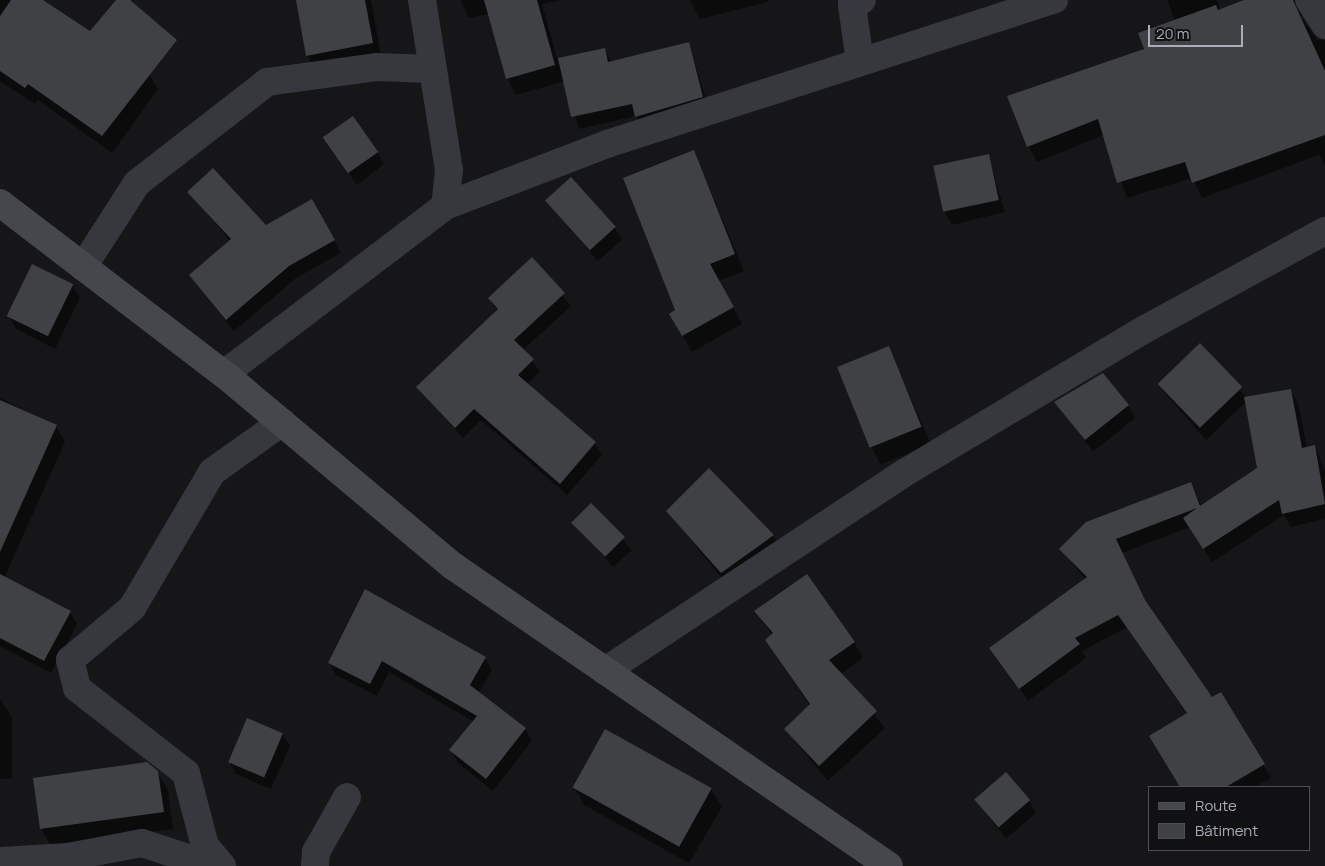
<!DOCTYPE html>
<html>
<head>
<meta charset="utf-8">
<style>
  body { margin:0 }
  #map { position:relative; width:1325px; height:866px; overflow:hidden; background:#161618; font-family:Manrope,sans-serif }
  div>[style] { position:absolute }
  .shadow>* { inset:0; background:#0007; transform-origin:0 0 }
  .building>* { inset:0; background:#404145; transform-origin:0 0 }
  .street>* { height:28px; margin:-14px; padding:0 14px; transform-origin:14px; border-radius:14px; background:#37383d }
  .secondary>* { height:28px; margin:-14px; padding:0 14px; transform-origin:14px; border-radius:14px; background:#45474d }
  span { translate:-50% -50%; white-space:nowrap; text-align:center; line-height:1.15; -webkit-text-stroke:5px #111113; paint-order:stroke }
  .legend { position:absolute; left:1148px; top:786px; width:162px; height:65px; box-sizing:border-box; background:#111113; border:1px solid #4d4f55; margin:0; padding:6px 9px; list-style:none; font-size:15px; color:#a8adb8 }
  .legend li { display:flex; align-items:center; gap:10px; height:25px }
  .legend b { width:25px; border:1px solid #4d4f55 }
  .scale { position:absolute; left:1148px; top:25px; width:95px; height:22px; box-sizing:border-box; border:2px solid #a8adb8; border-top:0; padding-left:6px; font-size:15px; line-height:18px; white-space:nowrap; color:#a8adb8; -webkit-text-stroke:4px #111113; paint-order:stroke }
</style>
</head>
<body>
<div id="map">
  <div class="shadow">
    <div style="clip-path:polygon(0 0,41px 0,148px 72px,158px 89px,112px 153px,38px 100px,35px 104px,0 81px)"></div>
    <div style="clip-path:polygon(297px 0,371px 0,382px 60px,316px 72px,307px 55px)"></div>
    <div style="clip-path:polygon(460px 0,562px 0,542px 4px,559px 65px,604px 49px,611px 61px,689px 44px,709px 109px,643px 129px,636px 116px,579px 129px,565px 81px,516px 95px,507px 78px,489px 14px,469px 18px)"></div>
    <div style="clip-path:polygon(690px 0,768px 0,768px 2px,700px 19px)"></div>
    <div style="clip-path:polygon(1167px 0,1217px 0,1221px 11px,1247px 0,1325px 0,1309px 2px,1301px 16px,1317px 40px,1325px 40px,1325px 165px,1319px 155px,1202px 198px,1192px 178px,1127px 198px,1104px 135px,1037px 162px,1028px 146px,1175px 21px)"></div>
    <div style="clip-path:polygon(325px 139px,377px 152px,384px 164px,357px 185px)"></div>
    <div style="clip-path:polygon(694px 151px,744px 271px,719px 281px,742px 324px,692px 352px,671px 314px,676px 311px)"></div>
    <div style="clip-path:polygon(988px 156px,1005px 212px,952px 225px,945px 212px)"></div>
    <div style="clip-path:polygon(189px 192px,266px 226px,312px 201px,341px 253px,296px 278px,234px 331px,190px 276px,230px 241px)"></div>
    <div style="clip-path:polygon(546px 201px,615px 228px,622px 240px,598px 261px)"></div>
    <div style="clip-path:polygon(532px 259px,571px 306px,523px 350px,540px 371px,527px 385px,595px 443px,602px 455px,567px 495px,481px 420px,463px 438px,418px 387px,497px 311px,489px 298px)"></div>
    <div style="clip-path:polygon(32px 266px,72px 285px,80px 298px,55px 349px,16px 329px,9px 316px)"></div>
    <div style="clip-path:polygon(1200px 345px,1247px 398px,1290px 390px,1298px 403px,1307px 448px,1315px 446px,1325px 471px,1325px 519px,1291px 527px,1284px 515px,1212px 562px,1190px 527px,1122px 553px,1148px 607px,1212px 699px,1221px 693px,1271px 778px,1255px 787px,1181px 787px,1150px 736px,1187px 714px,1127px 627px,1082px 651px,1086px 658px,1028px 701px,991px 648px,1085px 579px,1061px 549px,1191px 483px,1202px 507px,1259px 469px,1246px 402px,1206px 440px,1158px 385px)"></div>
    <div style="clip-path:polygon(888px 347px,931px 444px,881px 465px,871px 447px)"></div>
    <div style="clip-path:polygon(0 398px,56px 426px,65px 442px,1px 585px,70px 612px,77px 624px,51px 673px,0 646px)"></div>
    <div style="clip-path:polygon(1056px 402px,1128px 405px,1135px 418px,1093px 452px)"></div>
    <div style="clip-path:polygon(709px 470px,773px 536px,782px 552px,730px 588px,667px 511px)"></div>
    <div style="left:591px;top:505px;width:61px;height:25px;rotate:48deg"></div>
    <div style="clip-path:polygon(366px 591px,485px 658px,492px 670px,479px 693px,525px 729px,532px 741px,493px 791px,458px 763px,451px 750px,474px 722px,389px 672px,377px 696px,336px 675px,329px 663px)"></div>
    <div style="clip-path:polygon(756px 612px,854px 642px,863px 658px,841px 674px,885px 728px,828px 781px,785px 729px,810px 706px,766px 641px,772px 635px)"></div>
    <div style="clip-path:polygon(0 699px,12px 717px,12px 778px,0 779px)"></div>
    <div style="clip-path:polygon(282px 734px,290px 746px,271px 789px,236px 774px,229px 762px)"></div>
    <div style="clip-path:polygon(157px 772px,168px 790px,173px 829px,51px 846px,41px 828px)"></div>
    <div style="clip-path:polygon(574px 787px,711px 789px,722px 807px,689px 863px,584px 805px)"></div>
    <div style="clip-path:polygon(976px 800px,1029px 801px,1036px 813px,1006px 839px)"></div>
  </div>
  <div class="building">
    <div style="clip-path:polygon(11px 0,43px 0,90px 31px,116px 0,130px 0,177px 40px,102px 136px,28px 84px,25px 88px,0 71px,0 16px)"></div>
    <div style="clip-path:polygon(296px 0,365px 0,373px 43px,306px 56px)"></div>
    <div style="clip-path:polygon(484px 0,537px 0,555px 65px,506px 79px)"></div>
    <div style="clip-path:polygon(1244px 0,1293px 0,1325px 71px,1325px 135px,1192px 183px,1185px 162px,1117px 183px,1098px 119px,1027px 147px,1007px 96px,1144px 49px,1138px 33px,1216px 5px,1218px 10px)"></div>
    <div style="clip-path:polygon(689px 42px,703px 97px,635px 117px,632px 104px,571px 117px,558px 58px,605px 48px,608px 62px)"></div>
    <div style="left:353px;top:116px;width:44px;height:37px;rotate:55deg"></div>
    <div style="clip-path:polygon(694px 150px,735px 254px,710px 264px,734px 307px,682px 336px,669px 314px,675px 310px,623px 178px)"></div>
    <div style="left:989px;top:154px;width:47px;height:57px;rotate:78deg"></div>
    <div style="clip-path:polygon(213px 168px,266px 225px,312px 199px,335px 240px,289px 266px,226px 320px,189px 275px,231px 239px,187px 192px)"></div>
    <div style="left:571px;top:177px;width:67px;height:35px;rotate:48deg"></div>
    <div style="clip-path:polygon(532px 257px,565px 293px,514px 340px,534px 359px,518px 375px,596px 442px,560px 484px,474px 409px,455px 428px,416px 387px,498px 309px,488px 298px)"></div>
    <div style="left:32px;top:264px;width:46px;height:58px;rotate:26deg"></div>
    <div style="left:1200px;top:343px;width:61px;height:59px;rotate:46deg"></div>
    <div style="left:889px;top:346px;width:87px;height:56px;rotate:68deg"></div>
    <div style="clip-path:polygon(1103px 373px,1129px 405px,1085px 440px,1054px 402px)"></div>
    <div style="clip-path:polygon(1291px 389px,1302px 448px,1315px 445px,1325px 504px,1282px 514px,1279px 500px,1203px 549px,1183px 518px,1197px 508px,1116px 539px,1145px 600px,1212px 697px,1221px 692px,1265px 764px,1226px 787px,1180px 787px,1149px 736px,1187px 713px,1118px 615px,1075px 638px,1080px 644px,1019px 689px,989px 648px,1087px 577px,1059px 549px,1086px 522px,1191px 482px,1200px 506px,1257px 468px,1244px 397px)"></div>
    <div style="clip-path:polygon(0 400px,57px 425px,0 552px)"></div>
    <div style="clip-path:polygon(709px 468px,774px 535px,721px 573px,666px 511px)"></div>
    <div style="left:591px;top:503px;width:48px;height:28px;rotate:45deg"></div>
    <div style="clip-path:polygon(0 574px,71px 611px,44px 661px,0 638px)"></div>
    <div style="clip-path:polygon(807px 574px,855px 642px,829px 660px,877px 711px,819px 766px,784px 729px,810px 704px,765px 640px,773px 633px,754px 611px)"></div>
    <div style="clip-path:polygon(365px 589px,486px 657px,470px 685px,526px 728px,486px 779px,449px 750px,477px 716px,382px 661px,370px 684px,328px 663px)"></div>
    <div style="left:247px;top:718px;width:39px;height:48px;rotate:23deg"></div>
    <div style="left:605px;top:729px;width:122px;height:67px;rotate:29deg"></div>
    <div style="clip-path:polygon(147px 762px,158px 771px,164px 812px,40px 829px,33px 778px)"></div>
    <div style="left:1006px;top:772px;width:37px;height:42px;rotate:49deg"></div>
  </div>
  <div class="street">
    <div style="left:422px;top:0;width:172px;rotate:81deg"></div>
    <div style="left:449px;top:170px;width:36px;rotate:96deg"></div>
    <div style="left:1309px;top:0;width:30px;rotate:57deg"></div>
    <div style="left:860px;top:62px;width:58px;rotate:-98deg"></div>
    <div style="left:852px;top:5px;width:11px;rotate:-27deg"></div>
    <div style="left:83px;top:267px;width:100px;rotate:-57.3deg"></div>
    <div style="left:137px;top:183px;width:165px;rotate:-37.8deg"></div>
    <div style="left:267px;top:82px;width:110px;rotate:-7.8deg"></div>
    <div style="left:376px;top:67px;width:55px;rotate:2.1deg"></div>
    <div style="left:224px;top:374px;width:278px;rotate:-37.2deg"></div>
    <div style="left:445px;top:206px;width:173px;rotate:-20.9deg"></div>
    <div style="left:607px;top:144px;width:470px;rotate:-17.9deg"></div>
    <div style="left:605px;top:671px;width:361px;rotate:-33.5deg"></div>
    <div style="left:906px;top:472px;width:281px;rotate:-30.9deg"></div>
    <div style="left:1147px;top:328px;width:203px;rotate:-28.6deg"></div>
    <div style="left:0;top:861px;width:68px;rotate:-3.4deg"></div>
    <div style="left:68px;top:857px;width:75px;rotate:-10.7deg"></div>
    <div style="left:142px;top:843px;width:74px;rotate:18.2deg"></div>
    <div style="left:222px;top:866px;width:26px;rotate:-130deg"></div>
    <div style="left:205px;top:846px;width:75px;rotate:-104.6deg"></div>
    <div style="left:186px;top:773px;width:138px;rotate:-142.1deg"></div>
    <div style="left:77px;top:688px;width:29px;rotate:-104deg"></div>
    <div style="left:70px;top:660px;width:81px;rotate:-40deg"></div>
    <div style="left:132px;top:608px;width:158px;rotate:-59.5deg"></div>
    <div style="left:212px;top:472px;width:86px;rotate:-35.5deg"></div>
    <div style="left:315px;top:866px;width:14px;rotate:-86deg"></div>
    <div style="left:316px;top:852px;width:63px;rotate:-60.6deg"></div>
  </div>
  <div class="secondary">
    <div style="left:0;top:203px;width:282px;rotate:37.4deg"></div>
    <div style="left:224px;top:374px;width:299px;rotate:40deg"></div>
    <div style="left:453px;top:566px;width:529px;rotate:34.53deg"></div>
  </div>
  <ul class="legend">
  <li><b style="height:6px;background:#45474d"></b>Route</li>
  <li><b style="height:14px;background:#404145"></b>Bâtiment</li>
  </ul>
  <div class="scale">20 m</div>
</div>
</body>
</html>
